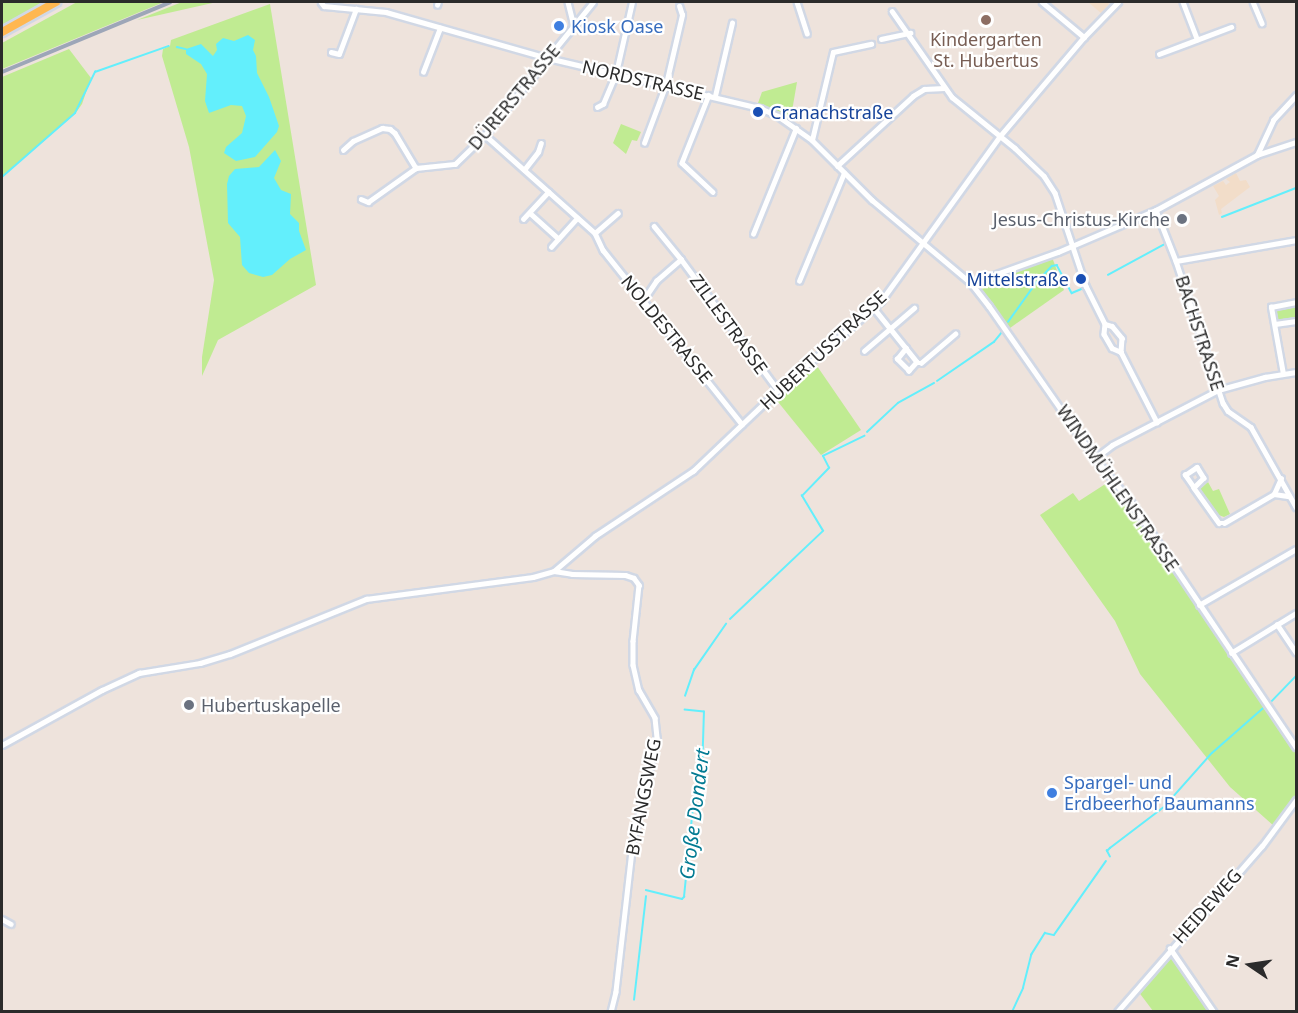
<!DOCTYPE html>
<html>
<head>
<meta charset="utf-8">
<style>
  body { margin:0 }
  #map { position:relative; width:1298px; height:1013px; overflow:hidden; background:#eee3dc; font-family:"Noto Sans",sans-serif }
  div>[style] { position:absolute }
  .education>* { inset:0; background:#f2ddc9 }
  .green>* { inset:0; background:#c0eb92 }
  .water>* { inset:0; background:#63effc }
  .stream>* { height:1.5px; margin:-0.75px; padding:0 0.75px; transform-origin:0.75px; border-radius:0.75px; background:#63effc }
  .roads { filter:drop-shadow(2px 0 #d1d8e5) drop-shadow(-2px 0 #d1d8e5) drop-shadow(0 2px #d1d8e5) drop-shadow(0 -2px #d1d8e5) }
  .minor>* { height:4.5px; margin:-2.25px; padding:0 2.25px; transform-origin:2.25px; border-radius:2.25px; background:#fff }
  .primary>* { height:8px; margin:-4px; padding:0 4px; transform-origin:4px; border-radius:4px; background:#ffb750 }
  .rail>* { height:4px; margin-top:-2px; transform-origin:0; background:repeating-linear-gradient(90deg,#fff 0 4.5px,#9da6b8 0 9px); box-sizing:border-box; border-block:2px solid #9da6b8 }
  .dots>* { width:16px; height:16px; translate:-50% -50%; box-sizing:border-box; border:3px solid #fff; border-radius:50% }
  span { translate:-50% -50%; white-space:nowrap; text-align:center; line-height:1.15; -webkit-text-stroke:4.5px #fff; paint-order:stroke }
  .shop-label { font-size:18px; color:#366cbe }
  .left { translate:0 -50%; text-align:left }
  .education-label { font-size:18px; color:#785e54 }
  .street-label { font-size:18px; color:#2b2b2b }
  .transit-label { font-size:18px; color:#164399 }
  .right { translate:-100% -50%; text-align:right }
  .worship-label { font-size:18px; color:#5b616d }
  .water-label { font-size:20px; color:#037b93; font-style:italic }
  .frame { position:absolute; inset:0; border:3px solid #2b2b2b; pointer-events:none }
  .north { position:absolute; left:1220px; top:935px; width:60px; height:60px; -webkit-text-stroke:4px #fff; paint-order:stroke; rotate:283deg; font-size:16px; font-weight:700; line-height:24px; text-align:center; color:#2b2b2b }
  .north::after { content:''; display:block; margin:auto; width:21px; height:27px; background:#2b2b2b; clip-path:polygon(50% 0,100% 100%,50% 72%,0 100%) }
</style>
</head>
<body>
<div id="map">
  <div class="education">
    <div style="clip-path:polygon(1088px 2px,1107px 2px,1109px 4px,1101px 13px)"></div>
    <div style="clip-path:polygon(1236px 173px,1240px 181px,1246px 180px,1250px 187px,1221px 209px,1222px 213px,1219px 215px,1215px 200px,1219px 196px,1213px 186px,1223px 181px,1226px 185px,1230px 182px,1226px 179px)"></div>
  </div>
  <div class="green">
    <div style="clip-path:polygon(2px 2px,49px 2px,2px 27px)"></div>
    <div style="clip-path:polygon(77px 2px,164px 2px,2px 69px,2px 43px)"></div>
    <div style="clip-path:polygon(182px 2px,217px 2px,137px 20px)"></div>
    <div style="clip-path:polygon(270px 4px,316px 285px,218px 340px,202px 376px,202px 357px,214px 280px,189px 147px,162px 56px,163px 49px,170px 46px,171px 40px)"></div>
    <div style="clip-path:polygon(69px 49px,91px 78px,82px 104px,75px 114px,2px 177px,2px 77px)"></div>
    <div style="clip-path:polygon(797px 82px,791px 117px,758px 103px,762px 92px)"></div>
    <div style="clip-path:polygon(621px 124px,641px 132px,637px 141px,632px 140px,626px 154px,613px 143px)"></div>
    <div style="clip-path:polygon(1052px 257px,1064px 290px,1010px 328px,975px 284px)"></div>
    <div style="clip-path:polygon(1296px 305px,1296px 318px,1277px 322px,1274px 309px)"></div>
    <div style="clip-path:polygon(811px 364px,817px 366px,861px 430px,821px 455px,774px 397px)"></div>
    <div style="clip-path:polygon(1110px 481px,1132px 503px,1296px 749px,1296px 796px,1274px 826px,1230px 787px,1140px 674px,1115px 621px,1040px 515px,1073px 493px,1079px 501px)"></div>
    <div style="clip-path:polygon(1208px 482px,1213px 491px,1219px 489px,1230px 514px,1224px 517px,1216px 514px,1199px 490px)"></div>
    <div style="clip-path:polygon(1169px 955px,1172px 956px,1211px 1011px,1153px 1011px,1138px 991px)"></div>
  </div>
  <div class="water">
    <div style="clip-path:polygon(248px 35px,255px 40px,253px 50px,256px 56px,257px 73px,269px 97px,279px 126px,277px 132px,255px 157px,236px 161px,224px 153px,226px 147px,242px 133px,246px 116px,242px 106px,231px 105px,209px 113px,205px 101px,207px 74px,201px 64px,186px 54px,186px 49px,201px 44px,213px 56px,217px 50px,216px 44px,223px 38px,234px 41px)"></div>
    <div style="clip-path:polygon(275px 150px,281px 161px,274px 178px,281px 190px,291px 194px,290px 214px,299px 223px,299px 231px,306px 250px,290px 259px,272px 275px,263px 277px,249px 273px,242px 265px,240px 237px,228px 223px,227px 184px,229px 176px,235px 169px,259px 167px)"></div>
  </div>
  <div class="stream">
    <div style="left:177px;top:47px;width:9px;rotate:13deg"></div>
    <div style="left:2px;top:177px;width:97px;rotate:-41.2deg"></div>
    <div style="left:75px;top:113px;width:46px;rotate:-64deg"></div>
    <div style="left:95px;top:72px;width:78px;rotate:-19.4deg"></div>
    <div style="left:1222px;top:217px;width:79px;rotate:-21.4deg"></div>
    <div style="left:1108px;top:275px;width:63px;rotate:-28.6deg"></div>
    <div style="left:1008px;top:322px;width:48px;rotate:-54.3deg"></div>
    <div style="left:1036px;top:283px;width:23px;rotate:-47deg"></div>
    <div style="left:1052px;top:266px;width:5px;rotate:-11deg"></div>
    <div style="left:1057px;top:265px;width:32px;rotate:62deg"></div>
    <div style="left:1072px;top:293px;width:13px;rotate:-23deg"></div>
    <div style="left:937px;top:381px;width:69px;rotate:-34.4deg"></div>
    <div style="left:994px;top:342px;width:14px;rotate:-51deg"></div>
    <div style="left:867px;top:432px;width:42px;rotate:-43.1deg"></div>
    <div style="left:898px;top:403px;width:41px;rotate:-29.1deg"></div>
    <div style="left:730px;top:619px;width:128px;rotate:-43.4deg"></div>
    <div style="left:823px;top:531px;width:41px;rotate:-121deg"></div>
    <div style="left:802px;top:496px;width:39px;rotate:-46deg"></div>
    <div style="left:829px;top:468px;width:13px;rotate:-117deg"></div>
    <div style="left:823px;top:456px;width:46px;rotate:-26deg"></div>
    <div style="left:685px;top:696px;width:28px;rotate:-71deg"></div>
    <div style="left:694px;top:670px;width:56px;rotate:-55.2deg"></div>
    <div style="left:1271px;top:702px;width:36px;rotate:-46deg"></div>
    <div style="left:1110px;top:857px;width:7px;rotate:-117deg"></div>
    <div style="left:1107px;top:851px;width:4px;rotate:-45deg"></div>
    <div style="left:1110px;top:848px;width:68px;rotate:-37.2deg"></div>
    <div style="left:1164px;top:807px;width:72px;rotate:-48.4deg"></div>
    <div style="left:1212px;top:753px;width:67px;rotate:-41.3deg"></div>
    <div style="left:646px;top:890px;width:37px;rotate:14deg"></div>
    <div style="left:682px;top:899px;width:3px;rotate:-45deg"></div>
    <div style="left:684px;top:897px;width:100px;rotate:-84.3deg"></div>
    <div style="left:694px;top:797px;width:24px;rotate:-71deg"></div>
    <div style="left:702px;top:774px;width:62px;rotate:-88.2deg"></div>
    <div style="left:704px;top:712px;width:19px;rotate:-174deg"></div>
    <div style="left:634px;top:1000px;width:104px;rotate:-83.4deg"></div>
    <div style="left:624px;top:1012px;width:5px"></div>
    <div style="left:1012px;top:1012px;width:26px;rotate:-65deg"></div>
    <div style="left:1023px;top:988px;width:34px;rotate:-76deg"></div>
    <div style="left:1031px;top:955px;width:26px;rotate:-58deg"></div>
    <div style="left:1045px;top:933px;width:9px;rotate:13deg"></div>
    <div style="left:1054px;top:935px;width:90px;rotate:-54.9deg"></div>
  </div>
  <div class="roads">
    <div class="minor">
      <div style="left:321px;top:2px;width:5px;rotate:53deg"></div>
      <div style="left:324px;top:6px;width:62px;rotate:5.5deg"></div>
      <div style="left:386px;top:12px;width:168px;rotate:15.9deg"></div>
      <div style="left:548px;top:58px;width:218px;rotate:13.3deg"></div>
      <div style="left:760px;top:108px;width:20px;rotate:24deg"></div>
      <div style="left:778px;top:116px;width:42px;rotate:35.2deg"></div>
      <div style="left:812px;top:140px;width:85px;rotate:45deg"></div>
      <div style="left:872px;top:200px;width:129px;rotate:40deg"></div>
      <div style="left:971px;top:283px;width:29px;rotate:52deg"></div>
      <div style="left:989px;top:306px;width:185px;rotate:55.1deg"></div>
      <div style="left:1095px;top:458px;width:58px;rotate:50.6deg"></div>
      <div style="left:1132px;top:503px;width:294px;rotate:56.1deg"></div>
      <div style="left:568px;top:2px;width:25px;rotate:76deg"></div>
      <div style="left:797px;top:2px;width:33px;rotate:72deg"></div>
      <div style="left:1042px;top:2px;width:55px;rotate:39.8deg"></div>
      <div style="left:1183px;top:2px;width:40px;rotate:69deg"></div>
      <div style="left:1253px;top:2px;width:23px;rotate:67deg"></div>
      <div style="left:437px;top:5px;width:3px;rotate:-72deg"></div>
      <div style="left:892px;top:11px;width:105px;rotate:55.1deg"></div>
      <div style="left:952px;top:97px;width:81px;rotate:39deg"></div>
      <div style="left:1015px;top:148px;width:40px;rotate:44deg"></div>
      <div style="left:1044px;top:176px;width:20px;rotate:57deg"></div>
      <div style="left:1055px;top:193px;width:98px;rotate:71.6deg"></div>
      <div style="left:1086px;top:286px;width:42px;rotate:63.4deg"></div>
      <div style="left:1105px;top:324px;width:10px;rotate:96deg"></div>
      <div style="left:1104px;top:334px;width:16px;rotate:60deg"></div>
      <div style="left:1112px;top:348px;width:10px;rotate:24deg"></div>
      <div style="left:1121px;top:352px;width:79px;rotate:62.8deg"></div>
      <div style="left:881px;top:39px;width:30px;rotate:-12deg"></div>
      <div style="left:331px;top:52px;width:8px;rotate:14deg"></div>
      <div style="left:339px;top:54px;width:48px;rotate:-69.3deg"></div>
      <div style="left:1159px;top:54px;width:77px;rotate:-20.6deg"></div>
      <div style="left:423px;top:72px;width:47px;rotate:-68.9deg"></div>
      <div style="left:709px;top:95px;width:73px;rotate:111.7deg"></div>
      <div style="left:682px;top:163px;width:42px;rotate:43.1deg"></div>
      <div style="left:715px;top:96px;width:75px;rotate:-76.9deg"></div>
      <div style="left:597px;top:107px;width:7px;rotate:-27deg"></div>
      <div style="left:603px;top:104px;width:34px;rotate:-67deg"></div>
      <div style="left:616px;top:73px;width:73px;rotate:-77.3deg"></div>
      <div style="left:485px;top:135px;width:147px;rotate:41.7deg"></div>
      <div style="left:595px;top:233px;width:30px;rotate:-41deg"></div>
      <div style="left:812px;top:140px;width:90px;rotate:-76.6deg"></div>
      <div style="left:833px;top:52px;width:39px;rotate:-12deg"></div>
      <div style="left:644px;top:143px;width:63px;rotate:-69.6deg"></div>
      <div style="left:666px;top:84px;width:71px;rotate:-76.9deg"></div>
      <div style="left:682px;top:15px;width:9px;rotate:-108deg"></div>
      <div style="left:343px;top:150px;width:13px;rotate:-42deg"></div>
      <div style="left:353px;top:141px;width:32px;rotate:-24deg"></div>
      <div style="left:382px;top:128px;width:8px;rotate:7deg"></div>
      <div style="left:390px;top:129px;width:6px;rotate:39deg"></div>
      <div style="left:395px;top:133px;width:41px;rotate:59deg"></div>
      <div style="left:1257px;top:155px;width:38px;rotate:-65deg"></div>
      <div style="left:1273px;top:120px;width:34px;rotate:-47deg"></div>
      <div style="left:837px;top:166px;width:103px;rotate:-42.6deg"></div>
      <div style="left:913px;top:96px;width:13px;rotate:-32deg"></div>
      <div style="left:924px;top:89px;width:20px;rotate:-3deg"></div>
      <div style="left:524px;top:170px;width:23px;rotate:-52deg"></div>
      <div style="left:538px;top:152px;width:9px;rotate:-72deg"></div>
      <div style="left:361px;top:199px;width:8px;rotate:23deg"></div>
      <div style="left:368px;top:202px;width:59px;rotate:-35.3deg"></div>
      <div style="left:416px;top:168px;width:39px;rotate:-6deg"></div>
      <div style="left:455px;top:164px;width:42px;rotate:-44deg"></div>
      <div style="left:485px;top:135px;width:171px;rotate:-50.9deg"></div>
      <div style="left:1156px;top:210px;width:55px;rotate:68.6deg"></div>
      <div style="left:1176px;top:261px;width:150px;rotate:71.7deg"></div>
      <div style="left:1223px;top:403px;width:9px;rotate:58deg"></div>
      <div style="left:1228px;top:411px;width:28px;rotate:35deg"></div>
      <div style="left:1251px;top:427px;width:92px;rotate:60.6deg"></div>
      <div style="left:530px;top:213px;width:38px;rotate:42deg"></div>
      <div style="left:523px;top:219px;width:37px;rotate:-47deg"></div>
      <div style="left:654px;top:226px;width:43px;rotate:50.7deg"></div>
      <div style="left:681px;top:259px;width:163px;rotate:53.5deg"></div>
      <div style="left:595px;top:233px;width:19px;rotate:65deg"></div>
      <div style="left:603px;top:250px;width:223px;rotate:51.4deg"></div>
      <div style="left:753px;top:234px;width:114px;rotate:-67.9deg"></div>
      <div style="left:551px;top:247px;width:39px;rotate:-48deg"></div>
      <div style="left:1176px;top:261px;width:122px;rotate:-9.9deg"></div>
      <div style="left:799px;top:281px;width:117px;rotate:-67.4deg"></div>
      <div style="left:971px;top:283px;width:92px;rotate:-19.6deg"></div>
      <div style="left:1058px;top:252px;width:107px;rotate:-23.2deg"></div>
      <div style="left:1156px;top:210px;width:115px;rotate:-28.6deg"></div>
      <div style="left:1257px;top:155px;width:41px;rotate:-18.4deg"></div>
      <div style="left:644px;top:299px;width:22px;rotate:-56deg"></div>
      <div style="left:656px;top:281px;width:33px;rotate:-41deg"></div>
      <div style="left:873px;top:307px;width:70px;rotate:51.3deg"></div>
      <div style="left:917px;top:362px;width:12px;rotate:132deg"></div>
      <div style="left:909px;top:371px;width:17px;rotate:-135deg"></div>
      <div style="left:897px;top:359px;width:14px;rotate:-51deg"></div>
      <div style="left:1105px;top:324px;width:7px;rotate:16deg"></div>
      <div style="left:1112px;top:326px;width:16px;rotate:50deg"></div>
      <div style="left:1122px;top:338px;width:14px;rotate:94deg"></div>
      <div style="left:1275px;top:324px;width:21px;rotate:-8deg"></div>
      <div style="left:864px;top:351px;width:66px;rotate:-40.7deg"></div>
      <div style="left:917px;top:363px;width:4px"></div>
      <div style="left:921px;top:363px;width:45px;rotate:-40.5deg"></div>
      <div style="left:1283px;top:374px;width:68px;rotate:-100.2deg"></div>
      <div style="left:1271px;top:307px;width:25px;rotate:-11deg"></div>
      <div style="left:1095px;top:458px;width:21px;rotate:-37deg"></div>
      <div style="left:1112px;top:445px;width:119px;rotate:-27.4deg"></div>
      <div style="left:1218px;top:390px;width:49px;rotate:-15.5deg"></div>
      <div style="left:1265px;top:377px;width:31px;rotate:-9deg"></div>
      <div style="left:1194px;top:488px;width:16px;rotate:-125deg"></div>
      <div style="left:1185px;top:475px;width:14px;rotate:-34deg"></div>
      <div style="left:1197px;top:467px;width:13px;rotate:58deg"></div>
      <div style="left:1204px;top:478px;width:14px;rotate:135deg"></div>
      <div style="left:1194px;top:488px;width:43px;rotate:54.5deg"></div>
      <div style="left:1219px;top:523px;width:5px"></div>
      <div style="left:1224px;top:523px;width:58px;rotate:-30.1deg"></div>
      <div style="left:1274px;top:494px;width:15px;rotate:8deg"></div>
      <div style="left:1274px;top:494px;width:17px;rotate:-66deg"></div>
      <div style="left:554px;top:571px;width:18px;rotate:9deg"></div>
      <div style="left:572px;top:574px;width:53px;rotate:1.1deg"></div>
      <div style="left:625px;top:575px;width:9px;rotate:18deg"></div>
      <div style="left:634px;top:578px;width:9px;rotate:54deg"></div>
      <div style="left:639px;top:585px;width:56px;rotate:96.1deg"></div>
      <div style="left:633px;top:641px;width:24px;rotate:90deg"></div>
      <div style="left:633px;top:665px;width:26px;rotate:77deg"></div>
      <div style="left:639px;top:690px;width:32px;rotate:60deg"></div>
      <div style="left:655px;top:718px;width:20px;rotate:84deg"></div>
      <div style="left:657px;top:738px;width:107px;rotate:103deg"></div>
      <div style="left:633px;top:842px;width:151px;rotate:96.5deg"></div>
      <div style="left:616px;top:992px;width:21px;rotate:104deg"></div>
      <div style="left:1199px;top:605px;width:112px;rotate:-30deg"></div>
      <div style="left:1277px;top:624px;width:34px;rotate:56deg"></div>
      <div style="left:1231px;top:653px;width:76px;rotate:-31.6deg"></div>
      <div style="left:2px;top:745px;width:114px;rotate:-28.8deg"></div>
      <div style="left:102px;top:690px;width:41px;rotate:-24.7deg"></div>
      <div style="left:139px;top:673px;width:62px;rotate:-9.3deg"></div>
      <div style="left:200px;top:663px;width:31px;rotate:-17deg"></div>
      <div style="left:230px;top:654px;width:147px;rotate:-22deg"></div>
      <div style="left:366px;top:599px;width:168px;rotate:-7.5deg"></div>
      <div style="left:533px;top:577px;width:22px;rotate:-16deg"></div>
      <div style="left:554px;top:571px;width:54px;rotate:-40.5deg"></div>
      <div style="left:595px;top:536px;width:118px;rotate:-33.6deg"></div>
      <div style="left:693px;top:471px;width:117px;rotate:-43.6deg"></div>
      <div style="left:778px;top:390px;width:136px;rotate:-40.8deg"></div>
      <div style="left:881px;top:301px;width:203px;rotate:-54.2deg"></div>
      <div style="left:1000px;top:136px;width:130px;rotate:-49.7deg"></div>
      <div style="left:1084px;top:37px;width:49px;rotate:-45.8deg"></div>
      <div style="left:2px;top:919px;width:10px;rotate:29deg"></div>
      <div style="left:1170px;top:948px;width:78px;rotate:55.5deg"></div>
      <div style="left:1117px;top:1012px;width:220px;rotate:-48.9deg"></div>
      <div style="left:1262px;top:846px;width:57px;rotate:-53.5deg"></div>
    </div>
    <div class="primary">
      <div style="left:2px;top:32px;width:62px;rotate:-29.1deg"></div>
    </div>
  </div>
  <div class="rail">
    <div style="left:2px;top:72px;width:183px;rotate:-22.5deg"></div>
  </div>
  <div class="dots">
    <div style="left:986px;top:20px;background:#8d6e63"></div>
    <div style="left:559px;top:26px;background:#3f7fe0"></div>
    <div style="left:758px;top:112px;background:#1a4fb4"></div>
    <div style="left:1182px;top:219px;background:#6b7280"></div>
    <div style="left:1081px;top:279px;background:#1a4fb4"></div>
    <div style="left:189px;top:705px;background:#6b7280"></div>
    <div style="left:1052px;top:793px;background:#3f7fe0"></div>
  </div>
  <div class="shop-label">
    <span class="left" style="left:571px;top:26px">Kiosk Oase</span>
    <span class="left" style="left:1064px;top:793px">Spargel- und<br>Erdbeerhof Baumanns</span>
  </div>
  <div class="education-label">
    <span style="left:986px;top:50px">Kindergarten<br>St. Hubertus</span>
  </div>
  <div class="street-label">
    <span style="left:643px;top:80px;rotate:13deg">NORDSTRASSE</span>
    <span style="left:514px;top:97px;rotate:-50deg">DÜRERSTRASSE</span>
    <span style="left:729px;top:324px;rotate:54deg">ZILLESTRASSE</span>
    <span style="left:667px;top:329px;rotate:51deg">NOLDESTRASSE</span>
    <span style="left:1200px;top:333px;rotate:72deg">BACHSTRASSE</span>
    <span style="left:823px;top:350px;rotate:-43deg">HUBERTUSSTRASSE</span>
    <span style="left:1118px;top:488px;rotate:55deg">WINDMÜHLENSTRASSE</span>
    <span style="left:643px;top:797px;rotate:-79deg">BYFANGSWEG</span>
    <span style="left:1207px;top:906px;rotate:-48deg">HEIDEWEG</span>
  </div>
  <div class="transit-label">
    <span class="left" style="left:770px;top:112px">Cranachstraße</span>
    <span class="right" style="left:1069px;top:279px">Mittelstraße</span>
  </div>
  <div class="worship-label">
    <span class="right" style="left:1170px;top:219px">Jesus-Christus-Kirche</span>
    <span class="left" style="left:201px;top:705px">Hubertuskapelle</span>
  </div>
  <div class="water-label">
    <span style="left:694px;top:814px;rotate:-83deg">Große Dondert</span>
  </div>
  <div class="frame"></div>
  <div class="north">N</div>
</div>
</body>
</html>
